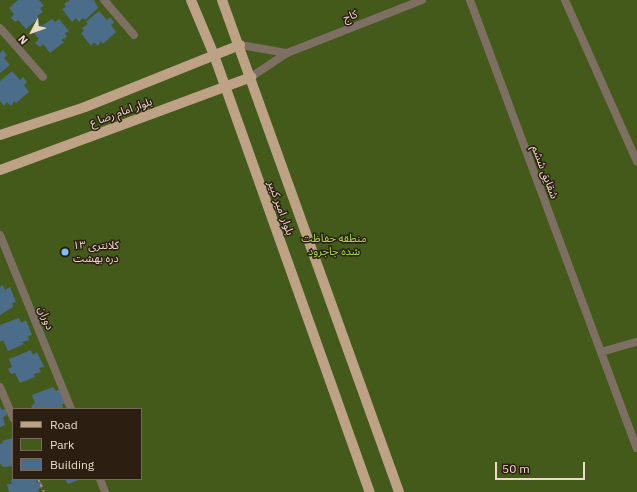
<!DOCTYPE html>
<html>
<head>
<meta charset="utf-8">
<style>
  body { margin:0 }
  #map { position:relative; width:637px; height:492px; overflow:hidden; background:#503415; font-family:"IBM Plex Sans","Noto Sans Arabic",sans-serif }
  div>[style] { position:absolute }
  .green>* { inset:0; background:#435a1a }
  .building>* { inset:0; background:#4c6d8a }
  .path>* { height:2px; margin-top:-1px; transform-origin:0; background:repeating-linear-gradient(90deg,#a48e76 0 3px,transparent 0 6px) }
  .minor>* { height:8px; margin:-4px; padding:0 4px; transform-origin:4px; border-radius:4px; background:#7d6f62 }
  .primary>* { height:10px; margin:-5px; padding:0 5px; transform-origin:5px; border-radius:5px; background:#bea285 }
  .dots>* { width:11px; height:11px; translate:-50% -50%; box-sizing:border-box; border:2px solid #2c1f12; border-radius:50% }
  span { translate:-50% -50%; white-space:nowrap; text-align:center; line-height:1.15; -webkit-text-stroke:3px #2c1f12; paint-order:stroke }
  .street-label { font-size:11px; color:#ebd9c8 }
  .park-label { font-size:11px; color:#a8df3b }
  .poi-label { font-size:11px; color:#ebd9c8 }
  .left { translate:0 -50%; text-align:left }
  .legend { position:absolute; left:12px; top:408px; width:130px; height:72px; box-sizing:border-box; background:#2c1f12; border:1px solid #78695b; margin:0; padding:5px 7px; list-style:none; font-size:12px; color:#ebd9c8 }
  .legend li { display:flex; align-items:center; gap:8px; height:20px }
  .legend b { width:20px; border:1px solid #78695b }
  .north { position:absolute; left:12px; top:12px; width:40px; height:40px; -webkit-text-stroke:3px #2c1f12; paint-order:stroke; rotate:229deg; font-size:11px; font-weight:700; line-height:16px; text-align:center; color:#ebd9c8 }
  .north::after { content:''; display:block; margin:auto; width:14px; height:18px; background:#ebd9c8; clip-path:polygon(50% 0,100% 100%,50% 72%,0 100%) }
  .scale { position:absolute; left:495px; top:462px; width:90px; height:18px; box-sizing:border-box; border:2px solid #ebd9c8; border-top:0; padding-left:5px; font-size:12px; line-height:14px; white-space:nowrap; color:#ebd9c8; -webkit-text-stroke:3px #2c1f12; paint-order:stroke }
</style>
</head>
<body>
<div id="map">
  <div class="green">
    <div style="clip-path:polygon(evenodd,0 0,637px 0,637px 492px,0 492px,0 0,13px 409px,141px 409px,141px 479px,13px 479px,13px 409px)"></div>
  </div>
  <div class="building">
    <div style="clip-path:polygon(18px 0,39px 0,44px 6px,40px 8px,43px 12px,37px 16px,39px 18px,26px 29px,18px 20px,15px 22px,11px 18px,14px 14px,9px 8px)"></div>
    <div style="clip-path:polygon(70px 0,94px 0,98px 8px,85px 20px,83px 18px,79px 22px,76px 18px,72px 22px,62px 9px,66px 7px,64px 4px)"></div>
    <div style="clip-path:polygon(99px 11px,107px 20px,110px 17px,114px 22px,111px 25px,116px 32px,103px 44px,101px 41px,98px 46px,94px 42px,91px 46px,81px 33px,84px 31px,82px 28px,88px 24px,86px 22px)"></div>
    <div style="clip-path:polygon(52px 19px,55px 22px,59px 19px,69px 31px,65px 33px,67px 37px,61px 40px,64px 42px,50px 53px,43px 44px,40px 47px,35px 43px,39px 39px,33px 32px)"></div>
    <div style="clip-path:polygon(3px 50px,7px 55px,4px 58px,10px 65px,0 73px,0 53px)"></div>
    <div style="clip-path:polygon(12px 71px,20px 80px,23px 77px,27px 82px,24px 85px,29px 92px,16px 103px,14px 101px,11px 106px,7px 102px,4px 106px,0 101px,0 81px)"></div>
    <div style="clip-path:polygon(3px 285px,5px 290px,10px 287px,16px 302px,12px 303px,13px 307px,0 315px,0 287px)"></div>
    <div style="clip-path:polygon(19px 318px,21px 323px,26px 320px,32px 335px,28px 336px,29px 340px,22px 342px,24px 344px,8px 351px,3px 340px,0 342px,0 325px)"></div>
    <div style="clip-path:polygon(31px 350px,33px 355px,37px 352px,44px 367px,39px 368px,41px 372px,34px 374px,35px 377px,20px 383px,15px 373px,11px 374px,8px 369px,12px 367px,9px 359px)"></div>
    <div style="clip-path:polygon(53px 387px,56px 391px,60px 389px,66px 404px,62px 404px,63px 408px,33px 409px,31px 406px,35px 403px,32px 395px)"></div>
    <div style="clip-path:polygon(0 406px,2px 410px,5px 409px,7px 415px,3px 417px,5px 425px,0 427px)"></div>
    <div style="clip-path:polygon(13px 438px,13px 466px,3px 467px,0 463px,0 444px,3px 443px,2px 441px)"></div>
    <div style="clip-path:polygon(36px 479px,37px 483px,41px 481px,43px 487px,38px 489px,39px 492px,9px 492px,7px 484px,12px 484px,11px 480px)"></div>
    <div style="clip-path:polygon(65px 479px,81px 479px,68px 484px)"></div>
  </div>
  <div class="path">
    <div style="left:38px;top:479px;width:14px;rotate:65deg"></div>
  </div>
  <div class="minor">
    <div style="left:104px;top:0;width:46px;rotate:49.4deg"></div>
    <div style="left:470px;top:0;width:478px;rotate:69.6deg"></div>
    <div style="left:565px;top:0;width:177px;rotate:66deg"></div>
    <div style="left:0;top:28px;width:65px;rotate:48.7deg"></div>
    <div style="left:240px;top:45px;width:48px;rotate:9.7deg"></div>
    <div style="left:251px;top:77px;width:43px;rotate:-33.7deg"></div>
    <div style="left:287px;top:53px;width:145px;rotate:-21.4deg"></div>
    <div style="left:0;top:235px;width:188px;rotate:67.8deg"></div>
    <div style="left:601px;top:352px;width:37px;rotate:-16deg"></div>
    <div style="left:0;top:387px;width:34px;rotate:67deg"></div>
    <div style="left:100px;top:479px;width:14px;rotate:69deg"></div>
  </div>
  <div class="primary">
    <div style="left:191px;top:0;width:60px;rotate:67.3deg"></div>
    <div style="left:214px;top:55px;width:464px;rotate:70.4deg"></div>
    <div style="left:222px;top:0;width:523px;rotate:70.21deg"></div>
    <div style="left:0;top:135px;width:89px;rotate:-18.2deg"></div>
    <div style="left:85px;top:107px;width:167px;rotate:-21.8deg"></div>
    <div style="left:0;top:170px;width:268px;rotate:-20.3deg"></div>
  </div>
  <div class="dots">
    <div style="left:65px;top:252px;background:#7cbef9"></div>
  </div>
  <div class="street-label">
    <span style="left:350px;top:16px;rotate:-21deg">کاج</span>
    <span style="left:121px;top:112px;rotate:-20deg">بلوار امام رضا ع</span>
    <span style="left:545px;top:172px;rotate:69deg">شقایق ششم</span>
    <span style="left:281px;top:208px;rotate:70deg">بلوار امیر کبیر</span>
    <span style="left:46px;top:318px;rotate:68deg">دوران</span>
  </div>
  <div class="park-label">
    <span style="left:334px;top:245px">منطقه حفاظت<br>شده جاجرود</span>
  </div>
  <div class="poi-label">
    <span class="left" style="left:73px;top:252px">کلانتری ۱۳<br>دره بهشت</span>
  </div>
  <ul class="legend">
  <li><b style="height:5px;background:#bea285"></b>Road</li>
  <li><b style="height:11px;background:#435a1a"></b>Park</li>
  <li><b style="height:11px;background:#4c6d8a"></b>Building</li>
  </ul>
  <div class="north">N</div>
  <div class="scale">50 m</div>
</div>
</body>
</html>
